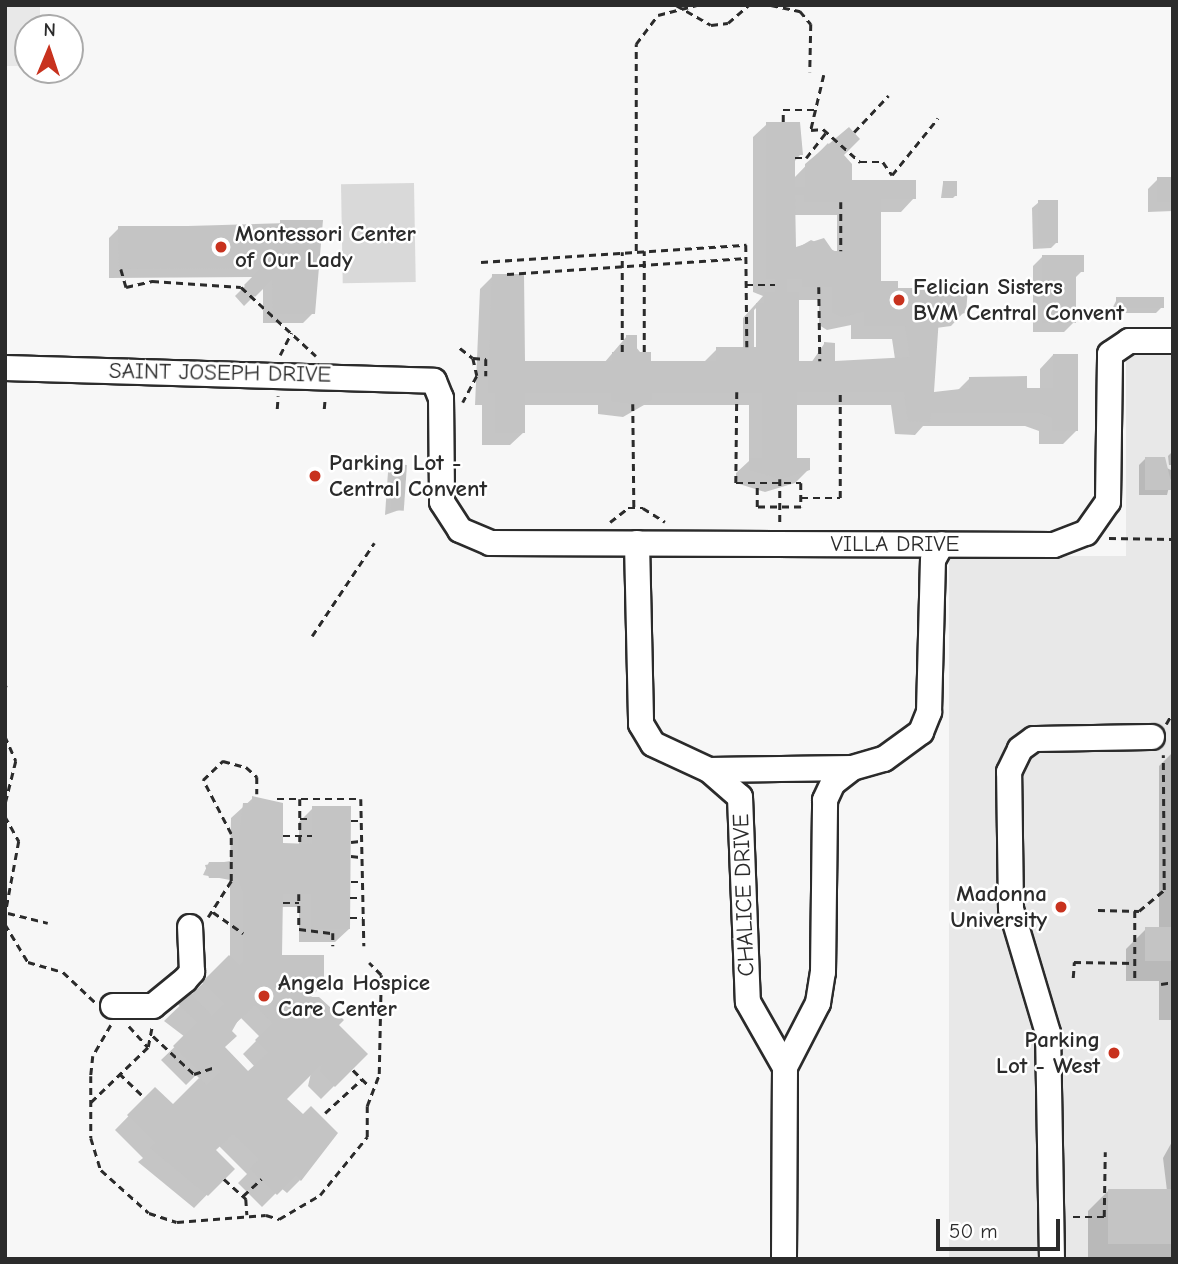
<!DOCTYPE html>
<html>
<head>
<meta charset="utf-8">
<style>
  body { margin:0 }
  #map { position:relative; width:1178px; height:1264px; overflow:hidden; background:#f7f7f7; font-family:"Comic Neue",sans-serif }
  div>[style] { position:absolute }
  .built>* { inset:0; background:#e8e8e8 }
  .green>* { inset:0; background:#d9d9d9; transform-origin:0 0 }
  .shadow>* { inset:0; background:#0003 }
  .building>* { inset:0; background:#c4c4c4; transform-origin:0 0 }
  .path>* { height:2.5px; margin-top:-1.25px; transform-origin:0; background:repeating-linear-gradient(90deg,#2b2b2b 0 7px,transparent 0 12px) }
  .roads { filter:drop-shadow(2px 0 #2b2b2b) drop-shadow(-2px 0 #2b2b2b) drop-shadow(0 2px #2b2b2b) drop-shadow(0 -2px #2b2b2b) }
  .minor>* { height:24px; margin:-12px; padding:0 12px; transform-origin:12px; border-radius:12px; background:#fff }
  .dots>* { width:19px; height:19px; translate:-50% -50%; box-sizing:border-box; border:4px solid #fff; border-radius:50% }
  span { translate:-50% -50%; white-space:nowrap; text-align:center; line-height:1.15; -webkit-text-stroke:5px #fff; paint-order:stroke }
  .poi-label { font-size:23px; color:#2b2b2b; font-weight:700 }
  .left { translate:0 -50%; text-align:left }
  .right { translate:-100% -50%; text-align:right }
  .street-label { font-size:23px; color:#2b2b2b }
  .frame { position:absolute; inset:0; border:7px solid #2b2b2b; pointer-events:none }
  .north { position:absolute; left:14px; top:14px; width:70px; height:70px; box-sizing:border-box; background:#fff; border:2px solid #aaa; border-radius:50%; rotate:2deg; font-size:19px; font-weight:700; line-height:28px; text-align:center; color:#2b2b2b }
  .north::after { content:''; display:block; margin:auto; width:24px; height:32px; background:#c8321e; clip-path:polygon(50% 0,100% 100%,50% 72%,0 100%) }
  .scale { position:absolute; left:936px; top:1219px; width:124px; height:32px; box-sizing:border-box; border:4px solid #2b2b2b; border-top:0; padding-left:9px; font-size:21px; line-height:24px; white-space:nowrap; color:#2b2b2b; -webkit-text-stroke:5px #fff; paint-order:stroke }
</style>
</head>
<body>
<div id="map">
  <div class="built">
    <div style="clip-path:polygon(5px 5px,40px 5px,40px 28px,28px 28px,28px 66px,5px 66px)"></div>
    <div style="clip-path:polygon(1126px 351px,1173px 351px,1173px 1259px,949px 1259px,949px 556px,1126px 556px)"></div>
  </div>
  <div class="green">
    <div style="left:414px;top:183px;width:99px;height:73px;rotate:89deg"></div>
  </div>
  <div class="shadow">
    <div style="clip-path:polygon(evenodd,767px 124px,801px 154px,794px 162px,794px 178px,828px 143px,851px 181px,914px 198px,901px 212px,879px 212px,879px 283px,964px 312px,951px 326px,936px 328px,932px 393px,957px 391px,970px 378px,1040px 390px,1040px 369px,1053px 355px,1077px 430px,1063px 444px,1039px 444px,1039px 431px,1025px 426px,923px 426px,915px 435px,895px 434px,891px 405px,795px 405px,795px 460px,808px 470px,795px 483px,765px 492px,736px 483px,736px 473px,749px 461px,749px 405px,644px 405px,623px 417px,598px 414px,598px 405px,524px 405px,524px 432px,510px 445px,482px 445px,482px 405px,475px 405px,480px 289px,493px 276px,523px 363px,604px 363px,627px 336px,649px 363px,703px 363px,717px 349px,743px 349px,743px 318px,763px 296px,753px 292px,753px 137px,767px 124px,794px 215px,837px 215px,837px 252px,811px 240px,794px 250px,794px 215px,767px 124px,797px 300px,819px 300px,819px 325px,827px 330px,851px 325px,851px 339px,892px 339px,895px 359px,833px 363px,824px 344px,811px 363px,797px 363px,797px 300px,767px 124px,757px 307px,758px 356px,754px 356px,754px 310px,757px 307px)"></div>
    <div style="clip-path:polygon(1158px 179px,1173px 179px,1173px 211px,1148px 212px,1148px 189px)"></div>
    <div style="clip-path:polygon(943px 183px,956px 195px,953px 198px,941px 198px)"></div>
    <div style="clip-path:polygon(1039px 202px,1057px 242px,1051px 248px,1033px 249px,1032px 208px)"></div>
    <div style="clip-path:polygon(321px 222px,313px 313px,303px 323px,263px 323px,263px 287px,244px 306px,235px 296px,254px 277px,109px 278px,109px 238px,119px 228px)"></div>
    <div style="clip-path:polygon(1043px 256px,1082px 271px,1074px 279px,1074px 322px,1064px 332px,1033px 332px,1033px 266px)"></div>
    <div style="clip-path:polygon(1117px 299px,1162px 307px,1156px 313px,1110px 313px)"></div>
    <div style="clip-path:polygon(1171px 453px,1173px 465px,1169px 465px,1168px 456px)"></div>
    <div style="clip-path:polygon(1146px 458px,1173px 471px,1167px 495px,1139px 495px,1139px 465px)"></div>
    <div style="clip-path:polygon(394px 465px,402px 509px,385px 515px,388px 472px)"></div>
    <div style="clip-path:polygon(1173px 752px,1173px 1020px,1159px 1020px,1159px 981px,1126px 981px,1126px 949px,1146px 929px,1159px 929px,1159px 766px)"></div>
    <div style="clip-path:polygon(evenodd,253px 798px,281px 845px,299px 845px,299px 822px,313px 808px,349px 929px,335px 942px,299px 942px,299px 907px,281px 907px,281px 957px,306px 999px,366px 1054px,321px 1099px,308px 1086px,311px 1073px,285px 1099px,300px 1180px,287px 1193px,281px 1188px,262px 1207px,238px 1183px,247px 1174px,219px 1146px,214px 1150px,232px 1169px,194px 1208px,138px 1162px,143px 1158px,115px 1130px,155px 1089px,173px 1107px,200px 1079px,196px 1075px,186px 1085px,161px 1060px,185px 1037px,164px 1021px,230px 957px,230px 880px,203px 875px,209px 862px,230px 862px,231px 818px,253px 798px,240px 1017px,260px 1037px,243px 1054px,255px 1067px,248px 1074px,223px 1047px,240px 1017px)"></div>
    <div style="clip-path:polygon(1173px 1140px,1173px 1259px,1088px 1259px,1088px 1211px,1108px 1191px,1167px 1191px,1163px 1158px)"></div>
  </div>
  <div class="building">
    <div style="clip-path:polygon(evenodd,766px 122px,800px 122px,803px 155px,795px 155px,795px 187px,805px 187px,805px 164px,849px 127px,860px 139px,844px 155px,852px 164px,852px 180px,916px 180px,916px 199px,881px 199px,881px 281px,898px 281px,898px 288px,968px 288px,966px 313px,939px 317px,934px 392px,969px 388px,969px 377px,1027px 376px,1027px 388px,1053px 388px,1053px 354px,1078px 354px,1078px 431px,1052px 431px,1052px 418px,1040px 413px,931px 413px,930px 422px,908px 421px,904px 392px,797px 392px,797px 458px,810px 458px,810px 470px,780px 479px,749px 470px,749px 458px,762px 458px,762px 393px,652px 393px,652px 400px,638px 405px,611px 401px,611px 393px,525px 393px,525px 433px,495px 433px,495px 393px,488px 393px,492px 274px,524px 274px,525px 361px,612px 361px,612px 352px,626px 352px,626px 335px,637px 335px,637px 352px,651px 352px,651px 361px,716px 361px,716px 347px,756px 347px,756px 303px,764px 303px,764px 292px,775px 292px,775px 279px,766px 279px,766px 122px,795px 195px,804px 195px,804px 202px,850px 202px,850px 251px,833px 251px,824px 238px,796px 247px,795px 195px,766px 122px,787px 279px,802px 279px,802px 287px,832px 287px,832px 312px,841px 317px,864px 312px,864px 326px,905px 326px,910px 357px,835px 361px,835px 343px,824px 342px,824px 361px,799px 361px,799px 292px,787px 292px,787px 279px)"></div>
    <div style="left:1157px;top:177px;width:16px;height:25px"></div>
    <div style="left:957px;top:181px;width:15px;height:14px;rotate:90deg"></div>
    <div style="left:1038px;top:200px;width:20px;height:43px"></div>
    <div style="clip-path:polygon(280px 220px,323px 220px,315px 314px,273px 314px,272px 280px,255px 297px,244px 285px,261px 268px,119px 269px,118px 226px,280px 226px)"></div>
    <div style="clip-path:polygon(1042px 255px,1084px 255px,1084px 272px,1076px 272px,1076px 323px,1042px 323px)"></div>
    <div style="left:1116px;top:297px;width:48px;height:11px"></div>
    <div style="clip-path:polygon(1145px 457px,1165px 457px,1173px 490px,1145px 490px)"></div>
    <div style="left:394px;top:464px;width:13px;height:46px;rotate:4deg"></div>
    <div style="clip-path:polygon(evenodd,252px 796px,283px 803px,283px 843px,312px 844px,312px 806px,351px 806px,350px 929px,311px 929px,311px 894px,283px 894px,282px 955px,324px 955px,324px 983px,311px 997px,319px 997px,344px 1020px,339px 1025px,368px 1054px,335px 1087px,320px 1072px,322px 1064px,287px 1099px,303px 1114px,311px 1106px,338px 1133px,301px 1181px,296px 1176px,277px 1195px,250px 1169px,259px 1159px,233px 1134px,216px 1150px,235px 1169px,208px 1196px,150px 1148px,155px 1143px,127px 1115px,155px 1087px,173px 1104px,199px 1078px,207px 1085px,220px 1072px,211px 1063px,201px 1073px,173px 1046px,197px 1022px,157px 985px,171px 972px,212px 1016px,224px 1004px,202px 982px,229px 955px,239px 965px,243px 961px,243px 893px,237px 878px,209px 878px,205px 865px,237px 860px,243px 803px,252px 803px,252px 796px,255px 1005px,272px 1023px,255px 1040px,268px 1053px,248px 1071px,225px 1047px,237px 1036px,230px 1029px,255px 1005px)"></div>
    <div style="left:1145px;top:927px;width:28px;height:34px"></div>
    <div style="left:1108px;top:1189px;width:65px;height:55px"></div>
  </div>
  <div class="path">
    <div style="left:676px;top:5px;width:40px;rotate:29.7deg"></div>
    <div style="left:711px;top:25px;width:17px;rotate:-7deg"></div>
    <div style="left:728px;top:23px;width:28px;rotate:-41deg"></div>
    <div style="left:771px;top:5px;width:30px;rotate:12deg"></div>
    <div style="left:800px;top:11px;width:17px;rotate:50deg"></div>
    <div style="left:811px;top:24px;width:48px;rotate:91.2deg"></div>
    <div style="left:824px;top:75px;width:57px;rotate:103.3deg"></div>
    <div style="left:811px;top:130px;width:12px;rotate:-5deg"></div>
    <div style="left:823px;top:129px;width:50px;rotate:41.7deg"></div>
    <div style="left:860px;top:162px;width:23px"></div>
    <div style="left:883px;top:162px;width:16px;rotate:55deg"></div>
    <div style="left:892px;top:175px;width:73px;rotate:-51.1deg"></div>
    <div style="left:783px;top:122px;width:12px;rotate:-90deg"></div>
    <div style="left:783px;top:110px;width:31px"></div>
    <div style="left:854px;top:132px;width:50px;rotate:-46.6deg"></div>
    <div style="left:795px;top:158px;width:11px"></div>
    <div style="left:806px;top:158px;width:33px;rotate:-52deg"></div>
    <div style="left:841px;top:202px;width:49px;rotate:90deg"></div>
    <div style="left:636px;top:251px;width:207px;rotate:-90deg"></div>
    <div style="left:636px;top:44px;width:36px;rotate:-53deg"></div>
    <div style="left:658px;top:15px;width:40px;rotate:-14.4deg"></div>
    <div style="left:481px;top:262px;width:266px;rotate:-3.7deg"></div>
    <div style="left:746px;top:245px;width:102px;rotate:89.4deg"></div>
    <div style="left:121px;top:269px;width:19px;rotate:74deg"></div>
    <div style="left:126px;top:287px;width:27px;rotate:-13deg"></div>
    <div style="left:152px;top:281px;width:89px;rotate:3.9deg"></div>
    <div style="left:241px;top:287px;width:102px;rotate:42.6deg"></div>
    <div style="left:507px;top:274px;width:240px;rotate:-3.8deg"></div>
    <div style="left:746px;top:285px;width:29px"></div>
    <div style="left:819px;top:287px;width:74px;rotate:89.2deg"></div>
    <div style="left:460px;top:348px;width:16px;rotate:38deg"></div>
    <div style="left:473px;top:358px;width:18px;rotate:77deg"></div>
    <div style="left:477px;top:376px;width:30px;rotate:118deg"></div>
    <div style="left:622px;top:352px;width:100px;rotate:-90deg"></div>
    <div style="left:644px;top:352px;width:101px;rotate:-90deg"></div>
    <div style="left:280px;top:355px;width:25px;rotate:-63deg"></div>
    <div style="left:473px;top:358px;width:13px;rotate:4deg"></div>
    <div style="left:486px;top:359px;width:17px;rotate:90deg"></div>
    <div style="left:737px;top:392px;width:91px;rotate:90.6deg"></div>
    <div style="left:736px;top:483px;width:65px"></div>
    <div style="left:801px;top:483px;width:24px;rotate:90deg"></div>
    <div style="left:801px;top:507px;width:44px;rotate:180deg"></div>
    <div style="left:757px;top:507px;width:24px;rotate:-90deg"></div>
    <div style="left:633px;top:404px;width:104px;rotate:89.4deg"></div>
    <div style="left:277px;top:409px;width:13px;rotate:-86deg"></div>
    <div style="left:324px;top:409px;width:12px;rotate:-85deg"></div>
    <div style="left:780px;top:479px;width:45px;rotate:90deg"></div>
    <div style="left:801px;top:498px;width:39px"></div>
    <div style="left:840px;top:498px;width:106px;rotate:-90deg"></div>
    <div style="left:610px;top:522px;width:23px;rotate:-38deg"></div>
    <div style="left:628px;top:508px;width:15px"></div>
    <div style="left:643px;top:508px;width:26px;rotate:32deg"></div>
    <div style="left:1109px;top:538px;width:64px;rotate:0.9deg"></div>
    <div style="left:312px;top:636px;width:112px;rotate:-56.3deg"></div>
    <div style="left:5px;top:688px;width:3px;rotate:-72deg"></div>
    <div style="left:1166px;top:724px;width:14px;rotate:-60deg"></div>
    <div style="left:5px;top:736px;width:27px;rotate:66deg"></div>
    <div style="left:16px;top:761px;width:45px;rotate:104deg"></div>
    <div style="left:277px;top:799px;width:84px"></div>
    <div style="left:361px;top:799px;width:147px;rotate:88.8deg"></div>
    <div style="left:300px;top:799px;width:44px;rotate:90deg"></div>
    <div style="left:5px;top:816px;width:29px;rotate:61deg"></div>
    <div style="left:19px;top:841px;width:76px;rotate:100.6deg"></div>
    <div style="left:300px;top:819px;width:12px"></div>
    <div style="left:351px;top:821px;width:9px"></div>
    <div style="left:283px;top:836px;width:29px"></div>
    <div style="left:351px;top:842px;width:9px;rotate:-6deg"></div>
    <div style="left:351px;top:856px;width:9px;rotate:6deg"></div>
    <div style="left:351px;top:882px;width:9px"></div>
    <div style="left:299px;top:894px;width:35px;rotate:90deg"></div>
    <div style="left:299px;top:929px;width:34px;rotate:7deg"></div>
    <div style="left:333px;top:933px;width:13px;rotate:90deg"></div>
    <div style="left:350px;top:898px;width:10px"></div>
    <div style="left:283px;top:903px;width:16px"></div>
    <div style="left:1098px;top:910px;width:41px;rotate:1.4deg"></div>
    <div style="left:1139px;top:911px;width:33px;rotate:-40deg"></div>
    <div style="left:1164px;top:890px;width:135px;rotate:-90.4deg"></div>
    <div style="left:1135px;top:911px;width:70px;rotate:90deg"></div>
    <div style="left:213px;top:912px;width:37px;rotate:35deg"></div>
    <div style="left:8px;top:913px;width:41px;rotate:14deg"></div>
    <div style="left:208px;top:917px;width:43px;rotate:-57.4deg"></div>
    <div style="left:231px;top:881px;width:47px;rotate:-90deg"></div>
    <div style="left:231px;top:834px;width:61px;rotate:-117.4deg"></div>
    <div style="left:203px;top:780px;width:28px;rotate:-44deg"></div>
    <div style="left:223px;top:761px;width:24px;rotate:15deg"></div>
    <div style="left:246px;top:767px;width:15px;rotate:42deg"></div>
    <div style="left:257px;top:777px;width:17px;rotate:90deg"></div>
    <div style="left:350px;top:918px;width:13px"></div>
    <div style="left:5px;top:924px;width:44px;rotate:58.8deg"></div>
    <div style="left:28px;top:962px;width:36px;rotate:16deg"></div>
    <div style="left:63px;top:972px;width:44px;rotate:43.2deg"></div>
    <div style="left:1073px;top:978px;width:16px;rotate:-86deg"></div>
    <div style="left:1074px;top:962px;width:61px;rotate:0.9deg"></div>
    <div style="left:1161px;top:984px;width:12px;rotate:-9deg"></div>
    <div style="left:111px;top:1025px;width:36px;rotate:120deg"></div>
    <div style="left:93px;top:1056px;width:20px;rotate:96deg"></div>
    <div style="left:91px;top:1076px;width:62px;rotate:90deg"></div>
    <div style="left:91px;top:1138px;width:34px;rotate:73deg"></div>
    <div style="left:101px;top:1170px;width:64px;rotate:41.9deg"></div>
    <div style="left:149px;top:1213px;width:29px;rotate:18deg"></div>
    <div style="left:177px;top:1222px;width:89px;rotate:-4.5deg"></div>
    <div style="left:266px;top:1215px;width:14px;rotate:17deg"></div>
    <div style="left:279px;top:1219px;width:48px;rotate:-30.3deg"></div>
    <div style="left:320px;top:1195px;width:75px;rotate:-51deg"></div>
    <div style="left:367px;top:1137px;width:31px;rotate:-90deg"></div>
    <div style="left:367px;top:1106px;width:34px;rotate:-69deg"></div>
    <div style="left:379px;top:1074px;width:99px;rotate:-88.8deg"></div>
    <div style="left:381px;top:975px;width:17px;rotate:-135deg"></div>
    <div style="left:129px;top:1026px;width:28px;rotate:48deg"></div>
    <div style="left:153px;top:1036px;width:56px;rotate:42.8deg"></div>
    <div style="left:194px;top:1074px;width:22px;rotate:-18deg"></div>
    <div style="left:353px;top:1070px;width:24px;rotate:45deg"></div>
    <div style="left:119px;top:1073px;width:36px;rotate:44deg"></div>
    <div style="left:91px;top:1102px;width:79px;rotate:-44deg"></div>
    <div style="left:148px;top:1047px;width:21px;rotate:-79deg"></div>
    <div style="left:325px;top:1113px;width:50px;rotate:-42.6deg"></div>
    <div style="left:224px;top:1179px;width:30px;rotate:42deg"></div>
    <div style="left:246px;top:1199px;width:16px;rotate:86deg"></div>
    <div style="left:243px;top:1196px;width:25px;rotate:-43deg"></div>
    <div style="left:1073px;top:1217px;width:35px"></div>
    <div style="left:1104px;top:1217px;width:65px;rotate:-89.1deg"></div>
  </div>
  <div class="roads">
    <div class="minor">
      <div style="left:5px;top:368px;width:429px;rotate:1.7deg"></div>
      <div style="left:434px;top:381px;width:18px;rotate:68deg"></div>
      <div style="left:441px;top:398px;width:104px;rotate:89.4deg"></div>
      <div style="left:442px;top:502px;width:33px;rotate:57deg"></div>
      <div style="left:460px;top:530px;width:33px;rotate:23deg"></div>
      <div style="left:490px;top:543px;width:564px;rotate:0.2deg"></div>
      <div style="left:1054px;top:545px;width:34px;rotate:-21deg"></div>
      <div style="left:1086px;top:533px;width:38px;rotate:-55deg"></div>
      <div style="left:1108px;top:502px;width:148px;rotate:-89.2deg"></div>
      <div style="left:1110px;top:354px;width:23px;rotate:-34deg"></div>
      <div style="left:1129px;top:341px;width:44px"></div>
      <div style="left:637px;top:543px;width:181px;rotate:88.7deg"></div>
      <div style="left:641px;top:724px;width:23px;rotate:59deg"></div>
      <div style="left:653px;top:744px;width:62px;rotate:24.9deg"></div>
      <div style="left:709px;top:770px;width:41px;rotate:41.1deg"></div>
      <div style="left:740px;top:797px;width:205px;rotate:87.8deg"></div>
      <div style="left:748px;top:1002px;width:75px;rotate:60.4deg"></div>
      <div style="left:709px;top:770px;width:143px;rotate:-0.8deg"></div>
      <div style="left:113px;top:1006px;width:40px"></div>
      <div style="left:153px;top:1006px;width:41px;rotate:-39.1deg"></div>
      <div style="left:185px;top:980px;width:11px;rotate:-49deg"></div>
      <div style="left:192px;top:972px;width:45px;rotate:-92.5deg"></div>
      <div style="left:784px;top:1259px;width:192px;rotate:-89.7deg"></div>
      <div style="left:785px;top:1067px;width:72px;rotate:-62.7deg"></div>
      <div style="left:818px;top:1003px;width:31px;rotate:-81deg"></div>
      <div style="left:823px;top:972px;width:172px;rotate:-89.3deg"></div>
      <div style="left:825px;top:800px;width:19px;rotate:-65deg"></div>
      <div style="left:833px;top:783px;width:24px;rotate:-38deg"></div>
      <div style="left:852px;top:768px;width:33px;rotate:-16deg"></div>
      <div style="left:884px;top:759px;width:46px;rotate:-36.1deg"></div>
      <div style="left:921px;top:732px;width:22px;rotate:-68deg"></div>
      <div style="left:929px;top:712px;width:152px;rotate:-88.5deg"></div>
      <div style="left:933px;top:560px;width:18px;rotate:-61deg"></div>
      <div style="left:1052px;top:1259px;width:226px;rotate:-91deg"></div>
      <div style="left:1048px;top:1033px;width:129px;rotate:-106.6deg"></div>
      <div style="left:1011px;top:909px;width:137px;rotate:-90.8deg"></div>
      <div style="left:1009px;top:772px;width:25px;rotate:-64deg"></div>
      <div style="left:1020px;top:749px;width:17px;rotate:-36deg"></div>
      <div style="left:1034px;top:739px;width:118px;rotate:-1deg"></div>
    </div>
  </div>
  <div class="dots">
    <div style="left:221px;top:247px;background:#c8321e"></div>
    <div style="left:899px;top:300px;background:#c8321e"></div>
    <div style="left:315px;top:476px;background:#c8321e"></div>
    <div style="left:1061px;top:907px;background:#c8321e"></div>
    <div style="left:264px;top:996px;background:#c8321e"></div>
    <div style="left:1114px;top:1053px;background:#c8321e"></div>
  </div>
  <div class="poi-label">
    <span class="left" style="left:235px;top:247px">Montessori Center<br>of Our Lady</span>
    <span class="left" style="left:913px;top:300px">Felician Sisters<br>BVM Central Convent</span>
    <span class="left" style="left:329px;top:476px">Parking Lot -<br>Central Convent</span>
    <span class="right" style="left:1047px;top:907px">Madonna<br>University</span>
    <span class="left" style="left:278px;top:996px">Angela Hospice<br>Care Center</span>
    <span class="right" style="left:1100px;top:1053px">Parking<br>Lot - West</span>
  </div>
  <div class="street-label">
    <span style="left:220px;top:373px;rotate:1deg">SAINT JOSEPH DRIVE</span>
    <span style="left:895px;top:544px">VILLA DRIVE</span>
    <span style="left:744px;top:895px;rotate:-92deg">CHALICE DRIVE</span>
  </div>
  <div class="frame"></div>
  <div class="north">N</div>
  <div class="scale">50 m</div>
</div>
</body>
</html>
